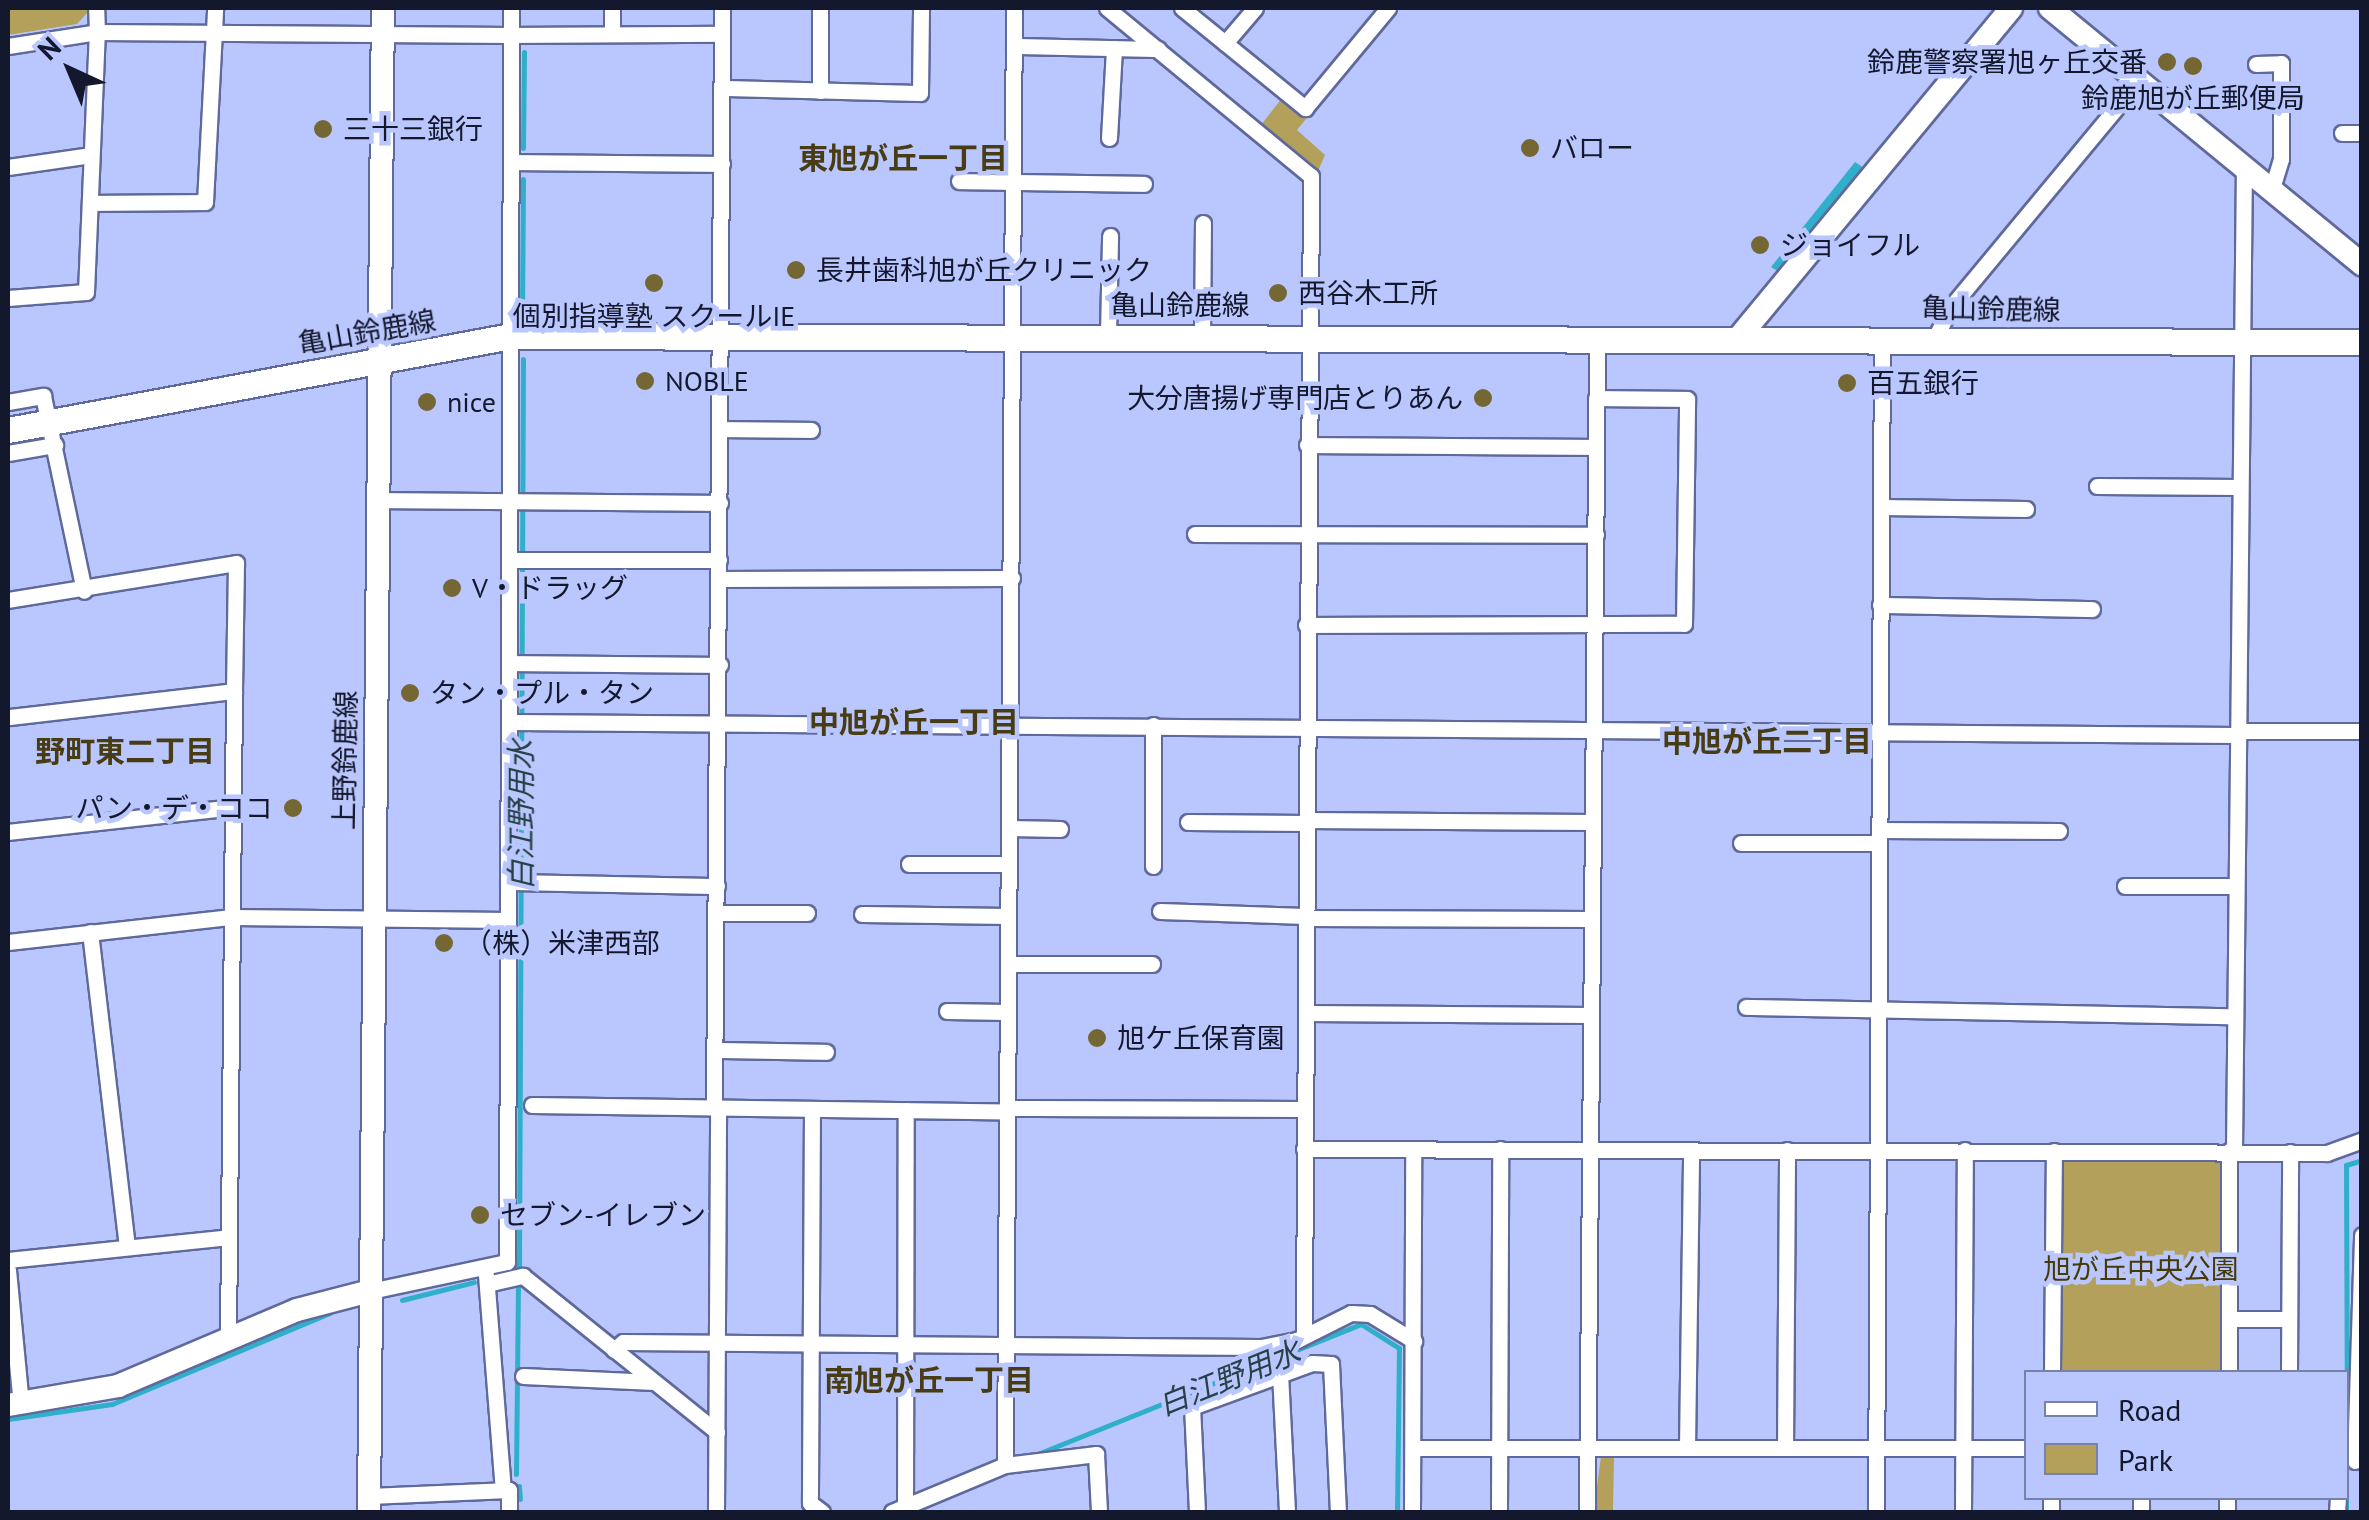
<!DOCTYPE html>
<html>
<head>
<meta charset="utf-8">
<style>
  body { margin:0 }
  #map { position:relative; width:2369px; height:1520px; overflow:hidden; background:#bac7fe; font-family:"PT Sans","Noto Sans JP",sans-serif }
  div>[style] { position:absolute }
  .green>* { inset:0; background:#b3a05a }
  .water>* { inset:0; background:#2fafc9 }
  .stream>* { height:5px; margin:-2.5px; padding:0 2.5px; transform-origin:2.5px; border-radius:2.5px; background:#2fafc9 }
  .roads { filter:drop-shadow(2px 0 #5f699b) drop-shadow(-2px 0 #5f699b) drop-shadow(0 2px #5f699b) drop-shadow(0 -2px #5f699b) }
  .street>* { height:15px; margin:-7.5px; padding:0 7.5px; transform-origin:7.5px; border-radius:7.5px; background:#fff }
  .secondary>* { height:22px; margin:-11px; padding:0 11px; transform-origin:11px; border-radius:11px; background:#fff }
  .primary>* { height:25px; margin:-12.5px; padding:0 12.5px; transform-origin:12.5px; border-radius:12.5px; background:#fff }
  .dots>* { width:28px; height:28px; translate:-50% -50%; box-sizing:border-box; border:5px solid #bac7fe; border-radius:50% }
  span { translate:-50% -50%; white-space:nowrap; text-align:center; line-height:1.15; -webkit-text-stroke:9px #bac7fe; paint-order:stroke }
  .poi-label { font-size:28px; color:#14182c }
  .right { translate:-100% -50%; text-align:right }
  .left { translate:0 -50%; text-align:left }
  .street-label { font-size:28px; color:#14182c }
  .park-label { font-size:28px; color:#463a05 }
  .neighbourhood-label { font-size:30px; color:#473c13; font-weight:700 }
  .water-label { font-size:30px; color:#264147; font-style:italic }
  .frame { position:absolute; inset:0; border:10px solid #14182c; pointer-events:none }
  .legend { position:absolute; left:2024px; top:1370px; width:325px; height:130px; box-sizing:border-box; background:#bac7fe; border:2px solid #7881aa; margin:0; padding:12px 18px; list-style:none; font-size:30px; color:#14182c }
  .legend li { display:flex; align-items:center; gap:20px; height:50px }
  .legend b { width:50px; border:2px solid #7881aa }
  .north { position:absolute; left:20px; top:20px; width:100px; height:100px; -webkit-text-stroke:8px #bac7fe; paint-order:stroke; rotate:316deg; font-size:28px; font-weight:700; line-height:40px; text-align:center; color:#14182c }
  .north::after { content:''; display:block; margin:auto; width:35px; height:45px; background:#14182c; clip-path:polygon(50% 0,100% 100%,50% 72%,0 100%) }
</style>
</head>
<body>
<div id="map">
  <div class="green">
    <div style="clip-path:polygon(8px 8px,88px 8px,88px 12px,77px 24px,8px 35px)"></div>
    <div style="clip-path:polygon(1282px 98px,1306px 119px,1297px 130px,1325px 155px,1318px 171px,1261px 125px)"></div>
    <div style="clip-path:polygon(2070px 1157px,2220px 1158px,2224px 1164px,2223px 1372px,2059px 1372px,2060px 1165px)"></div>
    <div style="clip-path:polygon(1601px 1456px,1614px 1456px,1613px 1510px,1594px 1510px)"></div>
  </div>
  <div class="water">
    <div style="clip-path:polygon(1855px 162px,1864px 168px,1779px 272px,1771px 267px)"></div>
  </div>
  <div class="stream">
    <div style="left:523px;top:148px;width:96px;rotate:-89.4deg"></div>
    <div style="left:522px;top:321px;width:142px;rotate:-89.6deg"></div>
    <div style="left:519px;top:1270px;width:911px;rotate:-89.75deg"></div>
    <div style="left:402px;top:1300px;width:74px;rotate:-14deg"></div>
    <div style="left:8px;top:1419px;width:105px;rotate:-8.2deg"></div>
    <div style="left:112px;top:1404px;width:236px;rotate:-22.7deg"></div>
    <div style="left:2347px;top:1447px;width:282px;rotate:-90.2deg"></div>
    <div style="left:2346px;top:1165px;width:17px;rotate:-17deg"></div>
    <div style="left:1035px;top:1455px;width:351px;rotate:-21.9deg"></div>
    <div style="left:1361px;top:1324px;width:45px;rotate:32.3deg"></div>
    <div style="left:1399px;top:1348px;width:164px;rotate:90.7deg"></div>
    <div style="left:516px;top:1474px;width:189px;rotate:-89.4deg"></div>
    <div style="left:519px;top:1486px;width:13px;rotate:86deg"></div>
    <div style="left:2346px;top:1512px;width:14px;rotate:-90deg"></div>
  </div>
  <div class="roads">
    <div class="street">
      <div style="left:612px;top:8px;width:25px;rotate:90deg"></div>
      <div style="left:1107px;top:8px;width:264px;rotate:39.5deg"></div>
      <div style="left:1311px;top:176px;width:1157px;rotate:90.35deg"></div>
      <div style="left:1182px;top:8px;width:159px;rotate:39.1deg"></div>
      <div style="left:1305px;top:108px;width:130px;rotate:-50.3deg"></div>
      <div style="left:1225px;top:43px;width:46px;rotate:-49.4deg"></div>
      <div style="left:8px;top:46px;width:90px;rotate:-8.9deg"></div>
      <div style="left:97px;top:32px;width:24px;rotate:-92deg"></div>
      <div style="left:1014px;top:46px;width:144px;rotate:1.2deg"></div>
      <div style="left:2256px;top:64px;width:25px;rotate:-2deg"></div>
      <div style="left:2281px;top:63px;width:96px;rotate:90deg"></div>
      <div style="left:2281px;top:159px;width:31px;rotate:107deg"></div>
      <div style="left:724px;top:88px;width:196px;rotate:1.5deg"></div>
      <div style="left:920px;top:93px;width:85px;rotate:-89.3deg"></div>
      <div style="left:820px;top:91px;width:83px;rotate:-90deg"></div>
      <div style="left:2342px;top:133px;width:20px"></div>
      <div style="left:1109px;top:138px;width:90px;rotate:-86.8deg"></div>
      <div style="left:513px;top:162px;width:209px;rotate:0.5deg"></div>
      <div style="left:8px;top:167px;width:84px;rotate:-8.2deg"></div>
      <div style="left:959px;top:181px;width:185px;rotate:0.9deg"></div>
      <div style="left:90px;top:203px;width:115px;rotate:-0.5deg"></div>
      <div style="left:205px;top:202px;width:194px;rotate:-87deg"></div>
      <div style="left:8px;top:298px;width:78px;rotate:-4.4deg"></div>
      <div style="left:86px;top:292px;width:260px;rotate:-87.6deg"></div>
      <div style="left:97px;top:32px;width:414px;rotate:0.4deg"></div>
      <div style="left:511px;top:35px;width:27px;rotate:-90deg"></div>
      <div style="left:1108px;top:335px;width:99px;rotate:-88.8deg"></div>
      <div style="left:1202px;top:336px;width:113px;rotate:-89.5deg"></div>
      <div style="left:1935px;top:338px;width:34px;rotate:-63deg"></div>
      <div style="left:1950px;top:308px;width:296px;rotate:-50.3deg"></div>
      <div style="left:8px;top:402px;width:36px;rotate:-10deg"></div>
      <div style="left:43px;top:396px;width:199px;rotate:78.1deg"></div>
      <div style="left:720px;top:429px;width:91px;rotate:0.6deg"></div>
      <div style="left:1307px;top:445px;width:289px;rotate:0.4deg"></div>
      <div style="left:8px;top:453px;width:48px;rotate:-9.7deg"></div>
      <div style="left:2097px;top:486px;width:142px;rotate:0.4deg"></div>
      <div style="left:377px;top:500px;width:343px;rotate:0.5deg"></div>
      <div style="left:1881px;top:507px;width:145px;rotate:0.8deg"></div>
      <div style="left:1195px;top:534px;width:401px;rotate:0.1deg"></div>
      <div style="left:511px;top:560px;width:208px"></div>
      <div style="left:719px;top:579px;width:293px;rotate:-0.2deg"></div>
      <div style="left:8px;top:600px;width:231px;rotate:-9.2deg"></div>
      <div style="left:236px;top:563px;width:128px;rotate:90.9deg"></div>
      <div style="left:234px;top:691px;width:227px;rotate:173.4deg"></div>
      <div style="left:1880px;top:605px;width:212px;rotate:1.1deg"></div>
      <div style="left:1306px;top:625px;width:378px;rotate:-0.2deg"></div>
      <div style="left:1684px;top:624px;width:225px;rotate:-89.2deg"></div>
      <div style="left:1687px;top:399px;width:91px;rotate:-179.4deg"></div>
      <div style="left:510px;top:663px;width:210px;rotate:0.5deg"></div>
      <div style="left:510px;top:722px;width:1727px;rotate:0.43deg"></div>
      <div style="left:1153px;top:725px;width:141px;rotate:90deg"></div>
      <div style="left:2238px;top:731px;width:124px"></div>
      <div style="left:1306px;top:820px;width:287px;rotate:0.4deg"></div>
      <div style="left:1188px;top:822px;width:118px;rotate:0.5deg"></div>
      <div style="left:1009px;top:828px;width:51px;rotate:1.1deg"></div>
      <div style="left:1879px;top:830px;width:180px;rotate:0.3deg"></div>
      <div style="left:8px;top:832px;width:227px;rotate:-6.3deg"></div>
      <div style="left:1741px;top:843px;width:137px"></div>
      <div style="left:909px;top:864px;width:100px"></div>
      <div style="left:508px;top:882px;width:209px;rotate:1.1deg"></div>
      <div style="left:2125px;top:886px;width:111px"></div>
      <div style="left:1160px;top:911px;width:145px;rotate:2deg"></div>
      <div style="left:716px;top:913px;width:91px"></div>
      <div style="left:862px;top:914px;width:146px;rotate:0.8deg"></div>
      <div style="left:1305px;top:918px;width:286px;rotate:0.2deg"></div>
      <div style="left:90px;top:932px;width:317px;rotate:83.3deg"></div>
      <div style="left:8px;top:942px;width:225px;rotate:-6.4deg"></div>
      <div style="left:232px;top:917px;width:276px;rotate:0.6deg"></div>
      <div style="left:1008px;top:964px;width:144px"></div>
      <div style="left:1746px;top:1007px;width:489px;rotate:1.1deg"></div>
      <div style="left:947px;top:1011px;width:60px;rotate:1deg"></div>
      <div style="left:1306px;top:1013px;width:284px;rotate:0.4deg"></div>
      <div style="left:715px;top:1050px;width:111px;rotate:1deg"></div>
      <div style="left:532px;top:1105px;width:474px;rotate:0.8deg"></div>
      <div style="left:714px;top:1108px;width:1100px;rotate:-89.58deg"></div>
      <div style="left:1006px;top:1108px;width:298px;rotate:0.2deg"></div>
      <div style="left:812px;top:1109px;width:394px;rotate:90.3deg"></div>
      <div style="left:810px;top:1503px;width:15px;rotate:37deg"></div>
      <div style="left:1304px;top:1149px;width:1023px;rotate:0.22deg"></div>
      <div style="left:2327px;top:1153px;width:37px;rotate:-20deg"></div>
      <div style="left:2229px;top:1151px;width:221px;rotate:90deg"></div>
      <div style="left:2234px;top:1151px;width:985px;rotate:-89.42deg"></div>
      <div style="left:8px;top:1260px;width:222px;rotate:-5.9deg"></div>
      <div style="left:8px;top:1270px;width:135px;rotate:84.5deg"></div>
      <div style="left:486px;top:1275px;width:216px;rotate:85.5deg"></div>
      <div style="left:487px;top:1284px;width:37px;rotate:-13deg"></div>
      <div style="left:523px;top:1276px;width:249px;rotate:38.8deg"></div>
      <div style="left:370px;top:1291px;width:140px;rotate:-12deg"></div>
      <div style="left:507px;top:1262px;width:1227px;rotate:-89.81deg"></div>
      <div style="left:511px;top:35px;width:211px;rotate:-0.3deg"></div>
      <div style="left:2231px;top:1319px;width:58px"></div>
      <div style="left:228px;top:1340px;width:649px;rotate:-89.47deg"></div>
      <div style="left:614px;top:1350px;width:12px;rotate:-42deg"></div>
      <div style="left:623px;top:1342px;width:638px;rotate:0.45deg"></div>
      <div style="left:1261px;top:1347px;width:37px;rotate:-11deg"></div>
      <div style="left:1297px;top:1340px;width:60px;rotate:-26.6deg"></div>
      <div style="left:1351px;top:1313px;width:19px;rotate:3deg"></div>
      <div style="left:1370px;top:1314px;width:52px;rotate:31.5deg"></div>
      <div style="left:2052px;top:1372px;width:221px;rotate:-89.5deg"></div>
      <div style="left:2289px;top:1372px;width:220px;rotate:-89.7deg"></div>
      <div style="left:1280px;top:1373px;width:139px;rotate:87.1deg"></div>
      <div style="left:523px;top:1376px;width:131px;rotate:2.6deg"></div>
      <div style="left:1687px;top:1447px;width:297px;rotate:-89.2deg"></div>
      <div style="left:1415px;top:1448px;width:611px"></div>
      <div style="left:1785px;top:1448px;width:298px;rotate:-89.6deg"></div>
      <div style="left:2355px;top:1461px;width:226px;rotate:-88.2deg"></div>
      <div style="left:1005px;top:1465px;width:1457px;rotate:-89.65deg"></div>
      <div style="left:369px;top:1496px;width:140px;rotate:-2.5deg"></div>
      <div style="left:509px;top:1490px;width:22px;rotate:90deg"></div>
      <div style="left:2051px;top:1498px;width:14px;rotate:90deg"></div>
      <div style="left:2227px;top:1498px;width:14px;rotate:90deg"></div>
      <div style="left:905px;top:1507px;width:397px;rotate:-89.9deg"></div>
      <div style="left:716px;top:1512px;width:404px;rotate:-89.7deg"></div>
      <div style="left:892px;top:1512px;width:122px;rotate:-22.6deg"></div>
      <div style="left:1005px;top:1465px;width:92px;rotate:-6.9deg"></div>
      <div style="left:1096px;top:1454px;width:58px;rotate:87deg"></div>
      <div style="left:1197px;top:1512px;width:105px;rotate:-92.7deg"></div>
      <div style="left:1192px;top:1407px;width:128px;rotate:-20.1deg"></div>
      <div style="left:1312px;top:1363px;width:19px;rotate:3deg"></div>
      <div style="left:1331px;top:1364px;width:148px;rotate:87.3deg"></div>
      <div style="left:1412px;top:1512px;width:363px;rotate:-89.8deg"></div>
      <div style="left:1499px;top:1512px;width:363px;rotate:-89.8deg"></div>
      <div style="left:1587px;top:1512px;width:1175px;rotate:-89.51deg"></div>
      <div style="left:1876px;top:1512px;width:1174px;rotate:-89.71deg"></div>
      <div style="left:1963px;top:1512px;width:362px;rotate:-89.7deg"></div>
      <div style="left:2141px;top:1512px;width:14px;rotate:-90deg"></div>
      <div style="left:2337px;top:1512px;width:14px;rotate:-86deg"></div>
    </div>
    <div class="secondary">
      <div style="left:2050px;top:8px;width:404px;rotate:39.4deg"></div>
      <div style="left:1740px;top:336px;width:425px;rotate:-50.4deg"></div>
      <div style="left:8px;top:1405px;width:112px;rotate:-9.8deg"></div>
      <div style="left:118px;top:1386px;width:194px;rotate:-23deg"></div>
      <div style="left:297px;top:1310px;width:75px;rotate:-14.6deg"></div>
      <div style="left:369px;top:1512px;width:1504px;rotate:-89.47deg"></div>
    </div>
    <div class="primary">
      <div style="left:8px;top:430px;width:512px;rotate:-10.59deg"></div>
      <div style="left:511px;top:336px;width:1851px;rotate:0.19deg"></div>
    </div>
  </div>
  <div class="dots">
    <div style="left:2167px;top:62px;background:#746734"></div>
    <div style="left:2193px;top:66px;background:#746734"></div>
    <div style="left:323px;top:129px;background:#746734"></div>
    <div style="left:1530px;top:148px;background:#746734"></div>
    <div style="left:1760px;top:245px;background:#746734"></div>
    <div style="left:796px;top:270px;background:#746734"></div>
    <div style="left:654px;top:283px;background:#746734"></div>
    <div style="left:1278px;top:293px;background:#746734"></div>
    <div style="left:645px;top:381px;background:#746734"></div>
    <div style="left:1847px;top:383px;background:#746734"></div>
    <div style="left:1483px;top:398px;background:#746734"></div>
    <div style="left:427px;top:402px;background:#746734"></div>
    <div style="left:452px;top:588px;background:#746734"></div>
    <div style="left:410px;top:693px;background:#746734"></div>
    <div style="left:293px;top:808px;background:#746734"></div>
    <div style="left:444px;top:943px;background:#746734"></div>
    <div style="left:1097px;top:1038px;background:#746734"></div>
    <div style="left:480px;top:1215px;background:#746734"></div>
  </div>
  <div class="poi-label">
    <span class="right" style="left:2147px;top:62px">鈴鹿警察署旭ヶ丘交番</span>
    <span style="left:2193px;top:98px">鈴鹿旭が丘郵便局</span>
    <span class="left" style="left:343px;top:129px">三十三銀行</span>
    <span class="left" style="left:1550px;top:148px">バロー</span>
    <span class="left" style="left:1780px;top:245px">ジョイフル</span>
    <span class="left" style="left:816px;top:270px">長井歯科旭が丘クリニック</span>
    <span class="left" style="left:1298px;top:293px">西谷木工所</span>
    <span style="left:654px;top:316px">個別指導塾 スクールIE</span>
    <span class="left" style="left:665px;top:381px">NOBLE</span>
    <span class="left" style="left:1867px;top:383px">百五銀行</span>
    <span class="right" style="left:1463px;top:398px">大分唐揚げ専門店とりあん</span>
    <span class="left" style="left:447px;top:402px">nice</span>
    <span class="left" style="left:472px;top:588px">V・ドラッグ</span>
    <span class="left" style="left:430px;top:693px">タン・プル・タン</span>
    <span class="right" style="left:273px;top:808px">パン・デ・ココ</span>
    <span class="left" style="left:464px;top:943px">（株）米津西部</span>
    <span class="left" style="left:1117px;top:1038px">旭ケ丘保育園</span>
    <span class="left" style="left:500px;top:1215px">セブン-イレブン</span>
  </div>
  <div class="street-label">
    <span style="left:1180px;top:305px">亀山鈴鹿線</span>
    <span style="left:1991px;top:309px;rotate:1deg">亀山鈴鹿線</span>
    <span style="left:367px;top:332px;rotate:-10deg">亀山鈴鹿線</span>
    <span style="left:345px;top:760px;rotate:-89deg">上野鈴鹿線</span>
  </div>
  <div class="park-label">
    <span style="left:2141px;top:1269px">旭が丘中央公園</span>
  </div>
  <div class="neighbourhood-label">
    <span style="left:903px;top:158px">東旭が丘一丁目</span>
    <span style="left:914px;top:722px">中旭が丘一丁目</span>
    <span style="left:1767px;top:741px">中旭が丘二丁目</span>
    <span style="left:125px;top:751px">野町東二丁目</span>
    <span style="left:929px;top:1380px">南旭が丘一丁目</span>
  </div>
  <div class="water-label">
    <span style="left:521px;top:815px;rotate:-90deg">白江野用水</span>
    <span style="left:1229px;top:1378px;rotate:-22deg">白江野用水</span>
  </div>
  <div class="frame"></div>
  <ul class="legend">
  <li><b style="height:12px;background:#fff"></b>Road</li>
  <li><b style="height:28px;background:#b3a05a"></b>Park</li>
  </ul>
  <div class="north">N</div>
</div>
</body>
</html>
